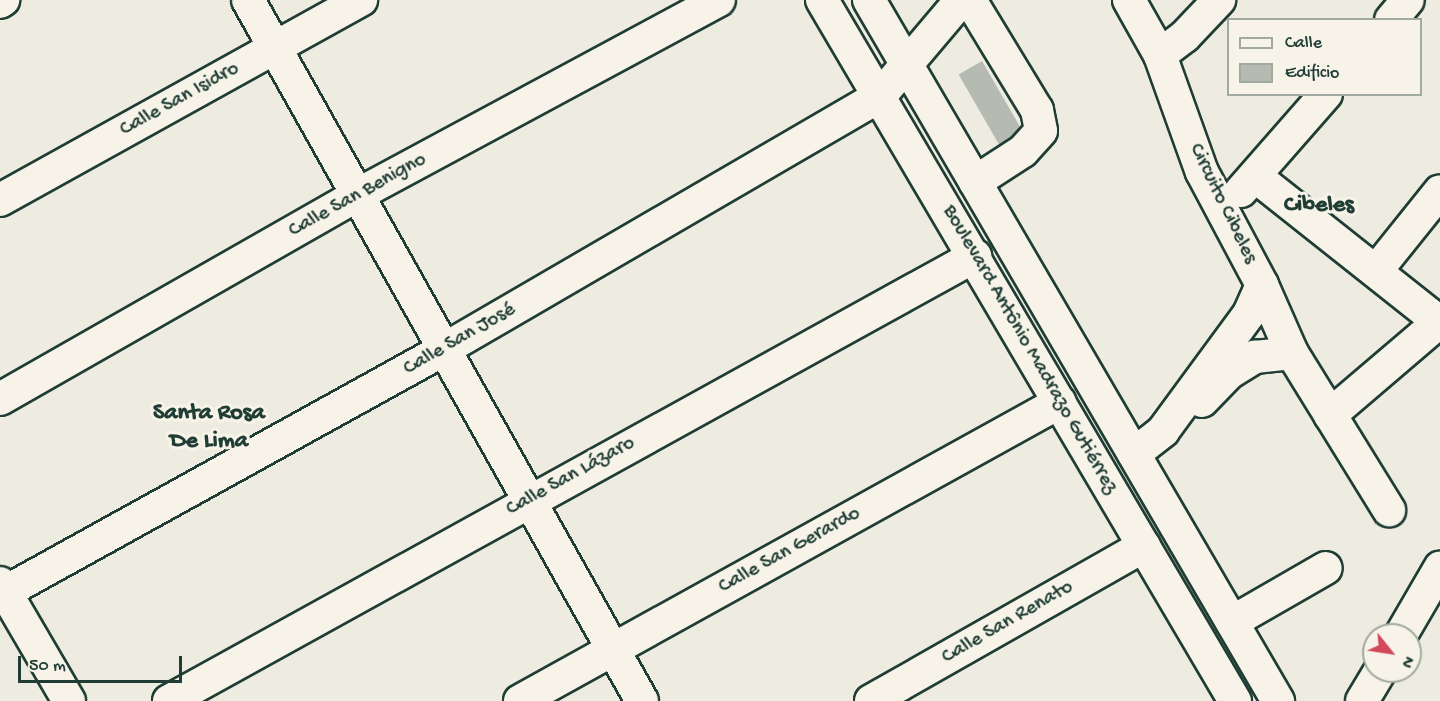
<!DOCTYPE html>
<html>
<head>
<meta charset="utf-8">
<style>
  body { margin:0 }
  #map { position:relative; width:1440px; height:701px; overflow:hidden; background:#eeece1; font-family:"Gochi Hand",sans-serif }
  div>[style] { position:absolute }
  .building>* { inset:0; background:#b5bbb0; transform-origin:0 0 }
  .roads { filter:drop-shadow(2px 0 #1f3d34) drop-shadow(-2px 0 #1f3d34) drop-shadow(0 2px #1f3d34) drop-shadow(0 -2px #1f3d34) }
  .minor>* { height:32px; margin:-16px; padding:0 16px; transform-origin:16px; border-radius:16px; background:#f7f3e8 }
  span { translate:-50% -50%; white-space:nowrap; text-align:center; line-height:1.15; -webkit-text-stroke:6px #f7f3e8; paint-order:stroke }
  .street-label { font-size:21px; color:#1f3d34 }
  .quarter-label { font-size:24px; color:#1f3d34; font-weight:700 }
  .legend { position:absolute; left:1227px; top:18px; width:195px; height:78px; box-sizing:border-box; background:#f7f3e8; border:2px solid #a1aaa0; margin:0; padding:8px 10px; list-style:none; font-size:18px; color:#1f3d34 }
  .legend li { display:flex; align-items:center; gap:12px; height:30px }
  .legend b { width:30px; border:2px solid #a1aaa0 }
  .north { position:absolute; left:1362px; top:623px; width:60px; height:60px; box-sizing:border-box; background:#f7f3e8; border:2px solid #a1aaa0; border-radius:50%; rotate:120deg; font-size:16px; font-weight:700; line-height:24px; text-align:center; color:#1f3d34 }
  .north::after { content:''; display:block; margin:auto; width:21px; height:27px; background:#d1495b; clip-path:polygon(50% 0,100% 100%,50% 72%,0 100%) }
  .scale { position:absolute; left:18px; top:656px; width:164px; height:27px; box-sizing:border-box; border:3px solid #1f3d34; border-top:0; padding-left:8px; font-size:18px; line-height:21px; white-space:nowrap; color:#1f3d34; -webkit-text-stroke:4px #f7f3e8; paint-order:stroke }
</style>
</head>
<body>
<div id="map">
  <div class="building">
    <div style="left:982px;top:61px;width:81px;height:27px;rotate:60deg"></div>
  </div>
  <div class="roads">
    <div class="minor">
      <div style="left:248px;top:0;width:804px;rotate:60.66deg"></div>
      <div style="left:822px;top:0;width:814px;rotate:59.5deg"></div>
      <div style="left:869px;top:0;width:812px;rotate:59.74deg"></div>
      <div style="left:970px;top:0;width:129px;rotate:58.7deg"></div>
      <div style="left:1037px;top:110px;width:21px;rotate:79deg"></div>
      <div style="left:1041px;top:131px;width:27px;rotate:132deg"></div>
      <div style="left:1023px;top:151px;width:57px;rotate:147.1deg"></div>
      <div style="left:1129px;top:0;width:63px;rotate:60.6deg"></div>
      <div style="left:1160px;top:55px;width:124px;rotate:70.3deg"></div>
      <div style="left:1202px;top:172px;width:128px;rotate:62deg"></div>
      <div style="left:1262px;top:285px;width:74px;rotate:66.2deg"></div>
      <div style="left:1292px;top:353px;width:185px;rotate:58.3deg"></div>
      <div style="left:0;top:2px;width:4px;rotate:-34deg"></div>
      <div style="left:1391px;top:20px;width:26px;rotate:-50deg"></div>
      <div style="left:1160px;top:55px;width:31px;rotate:-37deg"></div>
      <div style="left:1185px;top:36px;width:50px;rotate:-46.6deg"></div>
      <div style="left:1255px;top:176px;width:235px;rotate:38.4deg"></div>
      <div style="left:1241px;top:191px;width:129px;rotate:-48.8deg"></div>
      <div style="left:0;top:200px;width:413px;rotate:-29deg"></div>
      <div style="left:1376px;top:271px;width:102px;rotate:-51.3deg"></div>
      <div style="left:0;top:399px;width:411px;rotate:-29.7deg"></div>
      <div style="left:357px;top:195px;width:411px;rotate:-28.3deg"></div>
      <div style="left:1202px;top:401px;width:39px;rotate:-46deg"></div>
      <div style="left:1229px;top:373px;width:31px;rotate:-32deg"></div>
      <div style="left:1255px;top:357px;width:37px;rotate:-6deg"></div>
      <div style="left:1330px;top:415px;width:145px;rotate:-40.5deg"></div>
      <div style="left:1134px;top:454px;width:37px;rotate:-38deg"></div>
      <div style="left:1163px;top:431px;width:145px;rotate:-53.7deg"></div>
      <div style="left:1249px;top:314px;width:32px;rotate:-66deg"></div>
      <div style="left:0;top:583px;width:137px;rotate:59.7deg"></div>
      <div style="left:0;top:595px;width:506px;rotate:-28.94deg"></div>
      <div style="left:443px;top:350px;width:505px;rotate:-30.17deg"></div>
      <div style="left:880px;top:96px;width:126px;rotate:-49.8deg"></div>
      <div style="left:1232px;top:622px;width:108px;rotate:-29.9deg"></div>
      <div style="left:1401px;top:635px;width:78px;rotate:-59.8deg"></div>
      <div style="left:169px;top:701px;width:921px;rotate:-28.9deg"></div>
      <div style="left:520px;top:701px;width:617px;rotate:-28.97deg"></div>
      <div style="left:871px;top:701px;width:314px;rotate:-29.6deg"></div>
      <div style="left:1362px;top:701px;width:35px;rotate:-59deg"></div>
    </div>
  </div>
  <div class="street-label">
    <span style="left:180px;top:100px;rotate:-29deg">Calle San Isidro</span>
    <span style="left:358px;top:196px;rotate:-29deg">Calle San Benigno</span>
    <span style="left:1222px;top:204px;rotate:64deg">Circuito Cibeles</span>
    <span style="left:460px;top:340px;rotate:-30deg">Calle San José</span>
    <span style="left:1029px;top:350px;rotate:60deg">Boulevard Antônio Madrazo Gutiérrez</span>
    <span style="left:571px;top:477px;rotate:-29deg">Calle San Lázaro</span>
    <span style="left:790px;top:551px;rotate:-29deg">Calle San Gerardo</span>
    <span style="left:1008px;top:623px;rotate:-30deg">Calle San Renato</span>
  </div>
  <div class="quarter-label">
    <span style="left:1319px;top:206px">Cibeles</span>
    <span style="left:209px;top:428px">Santa Rosa<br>De Lima</span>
  </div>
  <ul class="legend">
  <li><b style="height:8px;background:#f7f3e8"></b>Calle</li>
  <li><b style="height:16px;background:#b5bbb0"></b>Edificio</li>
  </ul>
  <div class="north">N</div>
  <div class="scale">50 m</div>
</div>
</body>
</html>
